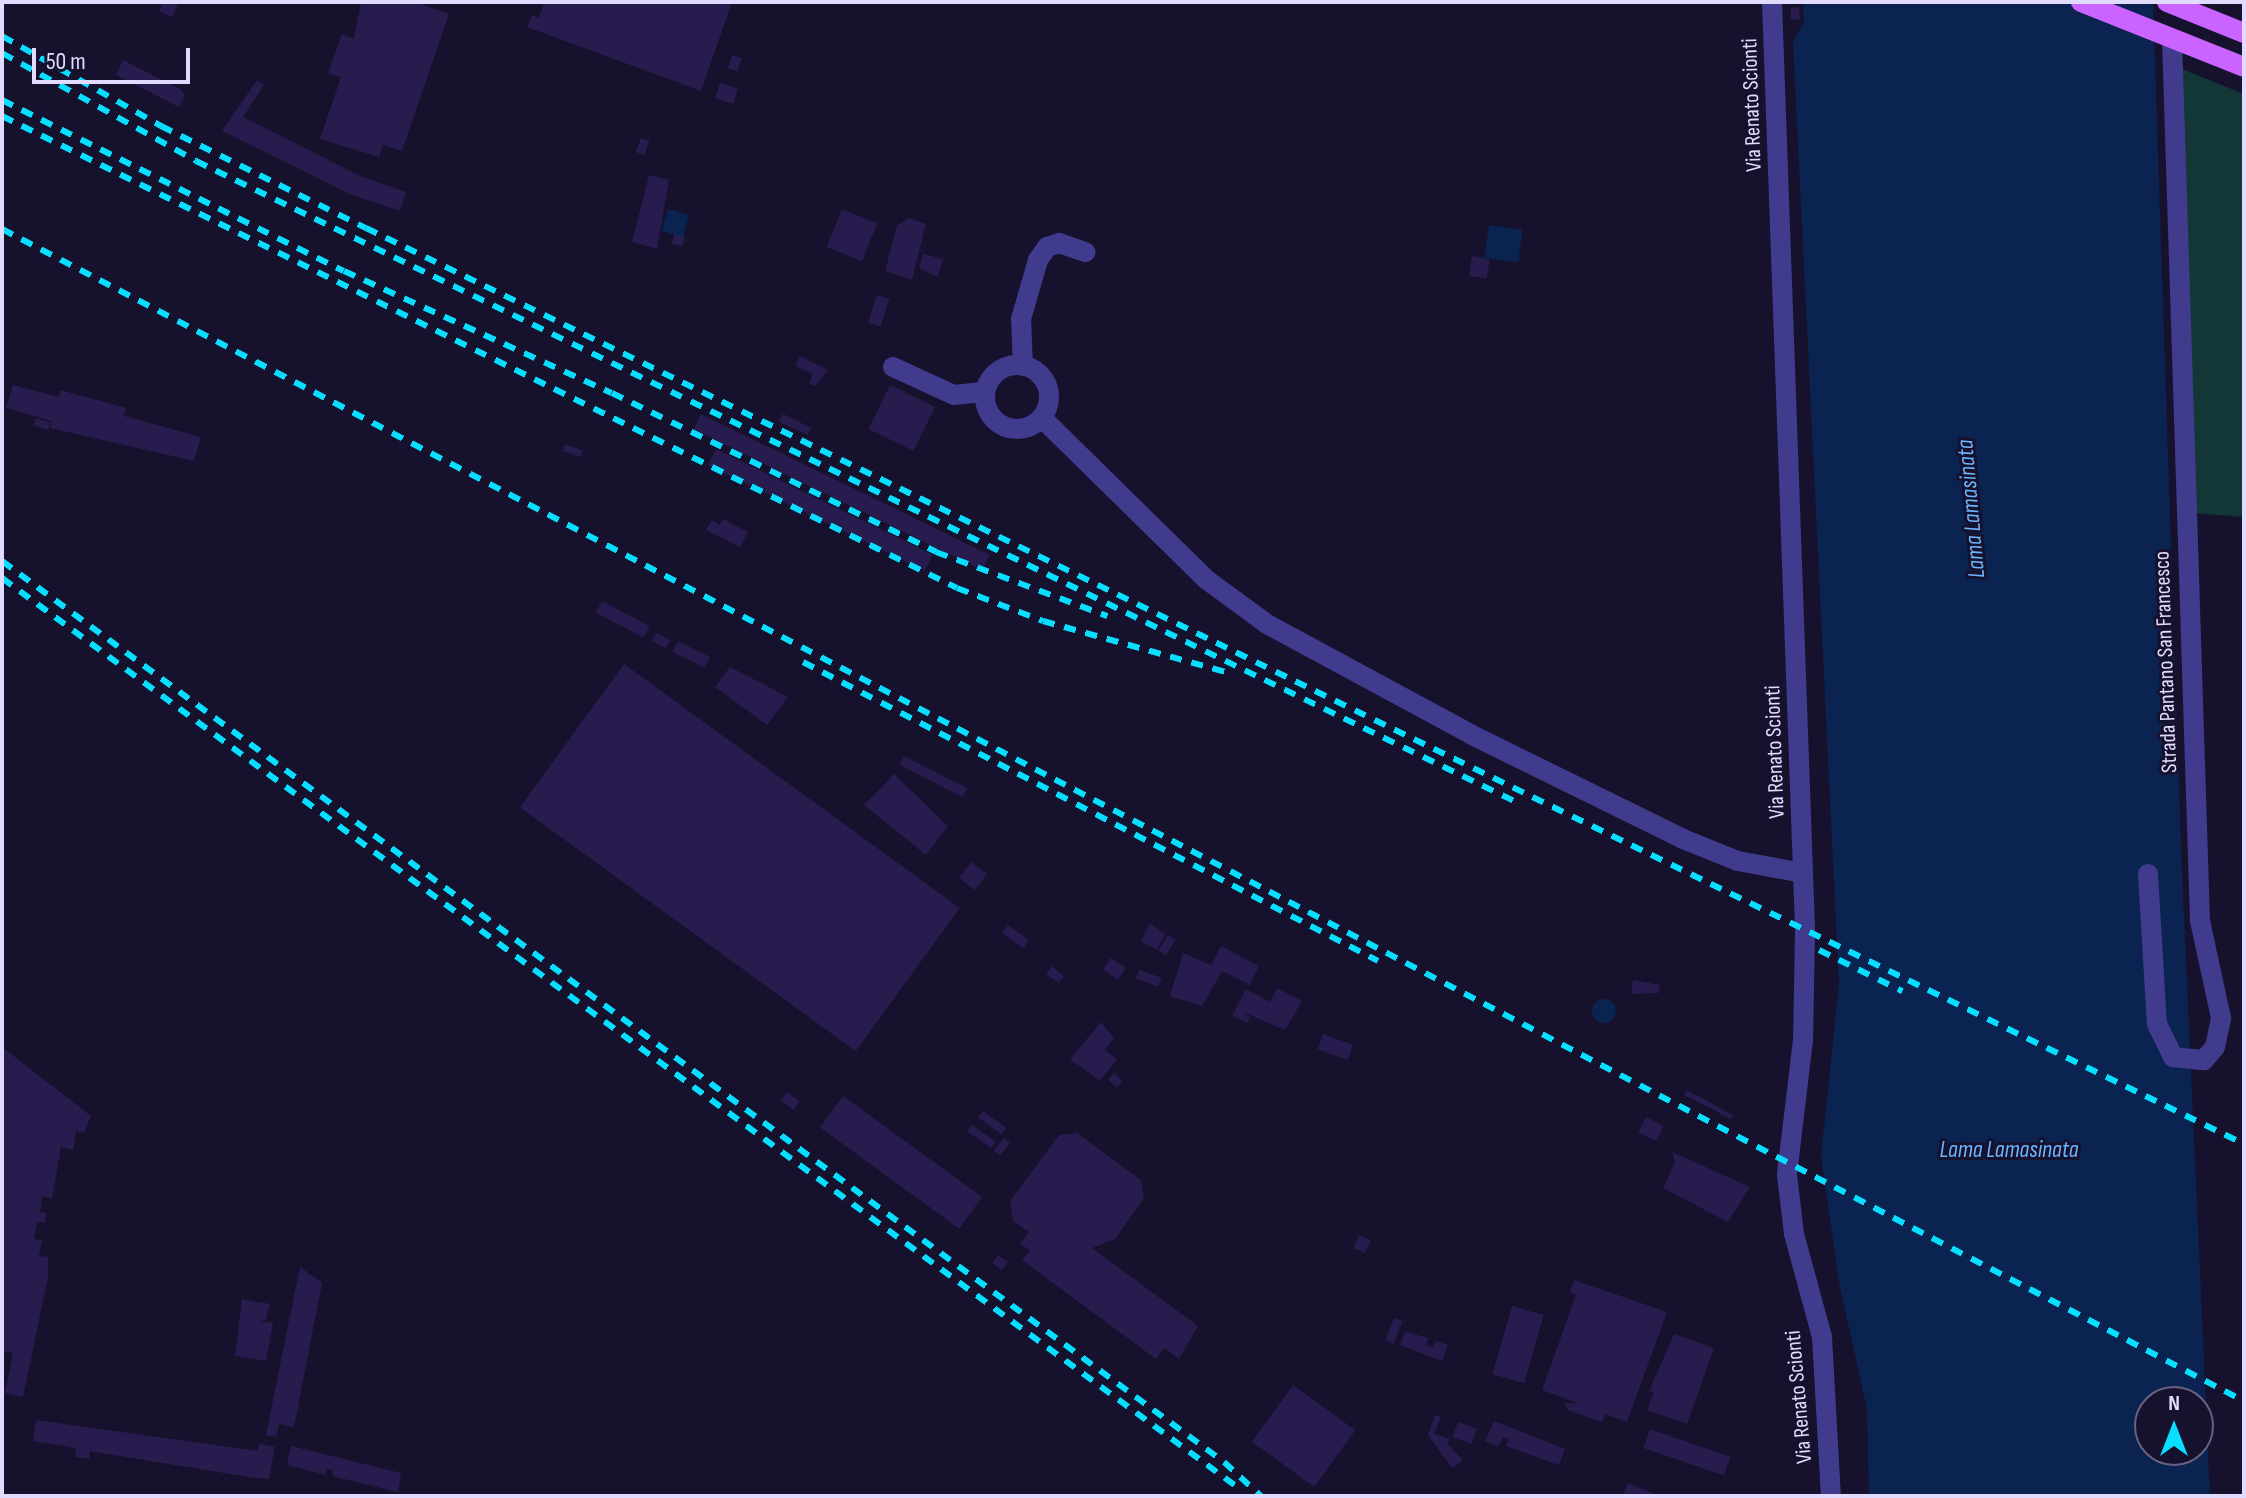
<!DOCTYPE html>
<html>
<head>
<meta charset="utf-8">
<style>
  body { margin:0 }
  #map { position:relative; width:2246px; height:1498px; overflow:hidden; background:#16112d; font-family:"Sofia Sans Condensed",sans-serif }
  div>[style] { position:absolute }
  .green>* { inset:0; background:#133737 }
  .water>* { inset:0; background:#0b2351; transform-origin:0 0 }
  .round { border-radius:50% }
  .building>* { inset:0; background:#281c4e; transform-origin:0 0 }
  .minor>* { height:20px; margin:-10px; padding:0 10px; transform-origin:10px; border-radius:10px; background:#403b8d }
  .minor>.ring { margin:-10px; padding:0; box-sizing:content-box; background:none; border:20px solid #403b8d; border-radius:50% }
  .major>* { height:20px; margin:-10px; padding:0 10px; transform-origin:10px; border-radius:10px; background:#ca63ff }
  .rail>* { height:6px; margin-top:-3px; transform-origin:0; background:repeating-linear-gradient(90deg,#08deff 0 12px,transparent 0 22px) }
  span { translate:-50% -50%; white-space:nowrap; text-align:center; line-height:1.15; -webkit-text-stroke:6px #16112d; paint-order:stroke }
  .street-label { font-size:22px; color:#e1dcff }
  .water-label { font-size:24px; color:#6ab5ff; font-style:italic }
  .frame { position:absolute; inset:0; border:4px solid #e1dcff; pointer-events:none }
  .north { position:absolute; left:2134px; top:1386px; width:80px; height:80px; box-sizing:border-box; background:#16112d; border:2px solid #676281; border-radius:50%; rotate:0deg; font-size:22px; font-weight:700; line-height:32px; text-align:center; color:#e1dcff }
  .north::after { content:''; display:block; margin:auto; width:28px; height:36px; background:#08deff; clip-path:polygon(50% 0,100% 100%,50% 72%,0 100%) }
  .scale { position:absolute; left:32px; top:48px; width:158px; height:36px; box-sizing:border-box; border:4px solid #e1dcff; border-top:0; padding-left:10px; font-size:24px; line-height:28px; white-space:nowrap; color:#e1dcff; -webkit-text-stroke:6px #16112d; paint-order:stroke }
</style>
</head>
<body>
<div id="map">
  <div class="green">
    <div style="clip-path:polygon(2177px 67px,2244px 94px,2244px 517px,2194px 513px)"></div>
  </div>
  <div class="water">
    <div style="clip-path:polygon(evenodd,1803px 2px,2153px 2px,2181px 848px,2210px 1496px,1869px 1496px,1867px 1409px,1839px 1283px,1821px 1156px,1839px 984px,1793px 41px,1804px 23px,1803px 2px,2150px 1402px,2198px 1402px,2198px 1450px,2150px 1450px,2150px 1402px)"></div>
    <div style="left:668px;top:209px;width:22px;height:23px;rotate:16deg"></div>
    <div style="left:1489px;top:225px;width:34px;height:33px;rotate:8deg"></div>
    <div class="round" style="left:1592px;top:999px;width:24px;height:24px"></div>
  </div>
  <div class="building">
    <div style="clip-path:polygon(164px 2px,179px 2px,172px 17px,159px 11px)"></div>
    <div style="clip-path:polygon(361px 2px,415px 2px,449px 14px,402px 151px,383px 145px,379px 157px,320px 139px,341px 77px,328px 73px,342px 34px,354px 39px)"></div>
    <div style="clip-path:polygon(544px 2px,732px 2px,701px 91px,527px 27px,532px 15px,539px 18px)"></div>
    <div style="clip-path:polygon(1799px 7px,1800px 19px,1791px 20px,1791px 8px)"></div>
    <div style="left:732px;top:55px;width:10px;height:14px;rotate:17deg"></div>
    <div style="clip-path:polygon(123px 60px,180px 89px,185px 95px,179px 107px,116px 75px)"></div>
    <div style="clip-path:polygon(257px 80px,264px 85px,243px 117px,362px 177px,406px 192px,400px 211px,352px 195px,222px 131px)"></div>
    <div style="left:720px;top:83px;width:19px;height:16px;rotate:18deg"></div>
    <div style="left:641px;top:138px;width:9px;height:15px;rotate:21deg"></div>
    <div style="clip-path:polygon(649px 175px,669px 180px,657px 249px,632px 242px)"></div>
    <div style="left:842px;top:209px;width:38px;height:41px;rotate:22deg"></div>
    <div style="clip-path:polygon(908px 218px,926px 224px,912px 280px,885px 271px,897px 226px)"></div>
    <div style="clip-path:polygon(674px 234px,685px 237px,682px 246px,672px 244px)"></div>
    <div style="clip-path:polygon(923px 254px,943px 259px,938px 277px,919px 268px)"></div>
    <div style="left:1472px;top:256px;width:18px;height:20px;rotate:9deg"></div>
    <div style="left:877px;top:295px;width:13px;height:29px;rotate:18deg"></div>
    <div style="clip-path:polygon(800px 356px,828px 370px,815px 386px,809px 383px,813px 374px,795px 366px)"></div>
    <div style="clip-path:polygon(13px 385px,59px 397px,60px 390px,126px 408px,124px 416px,201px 437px,194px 461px,50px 428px,52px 421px,6px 408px)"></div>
    <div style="left:890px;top:385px;width:50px;height:49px;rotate:26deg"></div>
    <div style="left:701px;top:414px;width:321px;height:17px;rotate:26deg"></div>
    <div style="clip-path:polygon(783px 414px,811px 428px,808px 435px,779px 422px)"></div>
    <div style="left:36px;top:418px;width:15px;height:8px;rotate:16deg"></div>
    <div style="left:565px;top:444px;width:19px;height:7px;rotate:21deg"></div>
    <div style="left:716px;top:449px;width:241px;height:18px;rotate:26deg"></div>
    <div style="clip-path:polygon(723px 519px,748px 532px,740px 547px,706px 530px,712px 520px,720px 525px)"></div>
    <div style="left:602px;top:601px;width:54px;height:13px;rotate:28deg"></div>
    <div style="left:656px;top:633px;width:16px;height:9px;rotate:27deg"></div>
    <div style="left:678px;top:641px;width:36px;height:12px;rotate:27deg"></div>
    <div style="left:624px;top:664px;width:415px;height:177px;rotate:36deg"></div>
    <div style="clip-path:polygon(730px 667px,788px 697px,767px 725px,715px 687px)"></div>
    <div style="left:904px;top:756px;width:71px;height:10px;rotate:27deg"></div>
    <div style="clip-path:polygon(894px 774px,948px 826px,926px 855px,864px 805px)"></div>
    <div style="left:971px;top:862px;width:20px;height:20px;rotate:37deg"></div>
    <div style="clip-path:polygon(1150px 923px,1165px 934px,1157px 950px,1141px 941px)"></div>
    <div style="left:1008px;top:925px;width:26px;height:10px;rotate:36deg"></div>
    <div style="left:1168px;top:935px;width:9px;height:18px;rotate:32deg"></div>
    <div style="clip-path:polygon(1221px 946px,1259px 966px,1250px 985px,1222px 971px,1202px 1006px,1170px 996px,1183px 953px,1211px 965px)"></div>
    <div style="left:1111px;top:958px;width:18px;height:14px;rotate:34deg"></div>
    <div style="clip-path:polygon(1052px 966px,1064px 976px,1059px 983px,1046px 974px)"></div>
    <div style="clip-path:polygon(1139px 970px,1162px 978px,1158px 987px,1136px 978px)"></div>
    <div style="clip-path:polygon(1633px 980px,1660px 985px,1658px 993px,1631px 994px)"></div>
    <div style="clip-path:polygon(1277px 988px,1302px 1001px,1285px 1030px,1243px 1012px,1250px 1017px,1247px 1023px,1232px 1016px,1246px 989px,1270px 1002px)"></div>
    <div style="clip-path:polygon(1101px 1022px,1114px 1038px,1105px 1050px,1117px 1059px,1100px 1081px,1070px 1059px)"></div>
    <div style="left:1323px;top:1034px;width:32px;height:16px;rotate:20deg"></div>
    <div style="clip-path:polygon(2px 1047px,91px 1116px,84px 1133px,76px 1131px,73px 1150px,61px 1147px,52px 1199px,42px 1196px,40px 1212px,46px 1213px,45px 1223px,37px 1222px,34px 1239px,42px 1240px,39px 1256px,48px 1257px,48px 1277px,23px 1397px,5px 1393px,13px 1353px,2px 1351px)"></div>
    <div style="left:1114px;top:1073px;width:12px;height:9px;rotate:42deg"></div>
    <div style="clip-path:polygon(1687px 1090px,1733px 1115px,1731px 1119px,1684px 1095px)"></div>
    <div style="left:787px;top:1092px;width:16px;height:10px;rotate:38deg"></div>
    <div style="left:843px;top:1096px;width:172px;height:39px;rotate:36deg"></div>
    <div style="left:983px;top:1111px;width:29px;height:8px;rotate:36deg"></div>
    <div style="left:1646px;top:1117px;width:20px;height:17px;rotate:27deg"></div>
    <div style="left:972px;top:1125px;width:29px;height:8px;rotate:35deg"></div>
    <div style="clip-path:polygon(1077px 1133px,1141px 1180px,1144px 1198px,1115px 1239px,1092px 1248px,1198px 1326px,1179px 1359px,1164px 1348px,1156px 1359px,1022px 1260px,1030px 1250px,1020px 1244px,1029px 1232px,1013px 1221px,1010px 1201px,1059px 1135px)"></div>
    <div style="left:1004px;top:1138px;width:8px;height:16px;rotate:40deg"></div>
    <div style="clip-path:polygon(1672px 1152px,1750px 1187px,1728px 1222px,1663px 1188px,1675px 1162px)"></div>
    <div style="left:1359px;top:1235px;width:13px;height:14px;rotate:23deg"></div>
    <div style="left:998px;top:1255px;width:12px;height:10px;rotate:35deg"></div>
    <div style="clip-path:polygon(300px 1267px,322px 1283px,294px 1427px,279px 1424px,276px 1437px,266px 1435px)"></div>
    <div style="clip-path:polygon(1574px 1280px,1667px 1312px,1627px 1422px,1605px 1414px,1602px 1422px,1568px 1410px,1565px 1403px,1580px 1404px,1542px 1390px,1576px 1295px,1570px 1292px)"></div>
    <div style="clip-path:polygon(242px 1299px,270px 1304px,266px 1320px,260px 1321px,273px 1323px,266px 1361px,235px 1356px)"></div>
    <div style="left:1512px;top:1306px;width:33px;height:71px;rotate:16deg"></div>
    <div style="left:1394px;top:1318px;width:9px;height:24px;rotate:21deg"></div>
    <div style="clip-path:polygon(1405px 1332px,1429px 1338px,1426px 1345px,1433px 1348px,1436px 1341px,1448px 1345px,1442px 1361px,1400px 1345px)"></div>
    <div style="clip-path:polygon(1674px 1334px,1714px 1348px,1687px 1424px,1647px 1410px,1654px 1392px,1649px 1391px)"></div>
    <div style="left:1293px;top:1385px;width:77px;height:70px;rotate:36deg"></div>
    <div style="clip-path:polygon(1435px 1415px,1441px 1417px,1434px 1434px,1450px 1439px,1447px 1443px,1463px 1460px,1452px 1468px,1428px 1435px)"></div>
    <div style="clip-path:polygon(36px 1420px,258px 1451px,259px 1444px,275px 1447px,269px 1479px,254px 1478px,90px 1451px,89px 1459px,75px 1457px,76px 1448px,33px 1441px)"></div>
    <div style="clip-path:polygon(1494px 1421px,1565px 1449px,1559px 1465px,1506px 1446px,1509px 1439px,1503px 1437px,1498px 1447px,1485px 1441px)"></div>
    <div style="left:1458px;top:1422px;width:20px;height:16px;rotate:20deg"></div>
    <div style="left:1650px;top:1429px;width:85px;height:20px;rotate:19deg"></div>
    <div style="clip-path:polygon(291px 1446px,401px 1473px,398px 1492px,332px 1476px,333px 1470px,327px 1469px,326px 1475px,287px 1465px)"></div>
    <div style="clip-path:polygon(1628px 1483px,1659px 1496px,1623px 1496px)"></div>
  </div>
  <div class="minor">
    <div style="left:1772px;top:2px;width:929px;rotate:87.96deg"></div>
    <div style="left:1805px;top:930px;width:110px;rotate:91deg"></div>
    <div style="left:1803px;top:1040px;width:136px;rotate:96.8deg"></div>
    <div style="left:1787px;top:1175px;width:59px;rotate:83.2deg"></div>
    <div style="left:1794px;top:1234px;width:107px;rotate:74.8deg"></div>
    <div style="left:1822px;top:1337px;width:159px;rotate:86.8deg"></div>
    <div class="ring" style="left:985px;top:365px;width:44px;height:44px"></div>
    <div style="left:1023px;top:366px;width:47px;rotate:-92.4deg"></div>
    <div style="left:1021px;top:319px;width:61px;rotate:-73.9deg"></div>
    <div style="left:1038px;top:260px;width:16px;rotate:-55deg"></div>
    <div style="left:1047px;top:247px;width:13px;rotate:-18deg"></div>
    <div style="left:1059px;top:243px;width:28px;rotate:19deg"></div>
    <div style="left:893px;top:367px;width:67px;rotate:24.7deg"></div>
    <div style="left:954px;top:395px;width:31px;rotate:-6deg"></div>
    <div style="left:1042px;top:418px;width:231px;rotate:44.5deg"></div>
    <div style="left:1207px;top:580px;width:74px;rotate:36.3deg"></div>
    <div style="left:1267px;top:624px;width:233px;rotate:28.4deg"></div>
    <div style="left:1472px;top:735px;width:235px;rotate:26.2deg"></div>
    <div style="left:1683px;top:839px;width:59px;rotate:21.8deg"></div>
    <div style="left:1738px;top:861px;width:66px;rotate:10.5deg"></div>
    <div style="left:2148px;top:874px;width:150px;rotate:86.6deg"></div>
    <div style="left:2157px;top:1024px;width:37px;rotate:64deg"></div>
    <div style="left:2173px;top:1057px;width:31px;rotate:6deg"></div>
    <div style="left:2204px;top:1060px;width:17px;rotate:-50deg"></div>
    <div style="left:2215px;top:1047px;width:30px;rotate:-78deg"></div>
    <div style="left:2221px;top:1018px;width:99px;rotate:-102.2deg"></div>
    <div style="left:2200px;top:921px;width:883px;rotate:-91.82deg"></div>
  </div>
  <div class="major">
    <div style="left:2081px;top:2px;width:175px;rotate:21.7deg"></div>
    <div style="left:2167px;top:2px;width:83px;rotate:21.9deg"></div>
  </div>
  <div class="rail">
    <div style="left:2px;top:36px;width:183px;rotate:29.5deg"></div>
    <div style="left:161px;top:126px;width:229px;rotate:26.5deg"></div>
    <div style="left:366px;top:228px;width:2089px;rotate:26deg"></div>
    <div style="left:2px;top:53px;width:222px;rotate:29.1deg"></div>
    <div style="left:196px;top:161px;width:1465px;rotate:25.9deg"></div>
    <div style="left:2px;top:100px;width:382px;rotate:26.6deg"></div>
    <div style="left:344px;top:271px;width:294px;rotate:24.5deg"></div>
    <div style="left:612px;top:393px;width:361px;rotate:26.1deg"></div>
    <div style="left:936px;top:552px;width:183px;rotate:20.5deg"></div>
    <div style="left:2px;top:116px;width:1065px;rotate:26.3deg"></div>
    <div style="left:957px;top:588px;width:92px;rotate:21deg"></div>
    <div style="left:1043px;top:621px;width:190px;rotate:15.6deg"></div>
    <div style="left:2px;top:229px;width:2530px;rotate:27.6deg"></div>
    <div style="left:2px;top:561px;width:1518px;rotate:36.4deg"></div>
    <div style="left:1224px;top:1462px;width:50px;rotate:42.6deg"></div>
    <div style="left:2px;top:578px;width:1533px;rotate:36.35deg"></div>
    <div style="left:803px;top:662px;width:648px;rotate:27.47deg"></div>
    <div style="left:1819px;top:950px;width:93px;rotate:26.3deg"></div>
  </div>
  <div class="street-label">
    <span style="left:1752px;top:105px;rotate:-92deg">Via Renato Scionti</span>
    <span style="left:2166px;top:662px;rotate:-92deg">Strada Pantano San Francesco</span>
    <span style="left:1775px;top:752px;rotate:-92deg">Via Renato Scionti</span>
    <span style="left:1799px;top:1397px;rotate:-95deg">Via Renato Scionti</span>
  </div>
  <div class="water-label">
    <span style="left:1971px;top:509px;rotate:-95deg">Lama Lamasinata</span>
    <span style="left:2009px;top:1150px">Lama Lamasinata</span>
  </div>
  <div class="frame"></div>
  <div class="north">N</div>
  <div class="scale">50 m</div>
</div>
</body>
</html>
